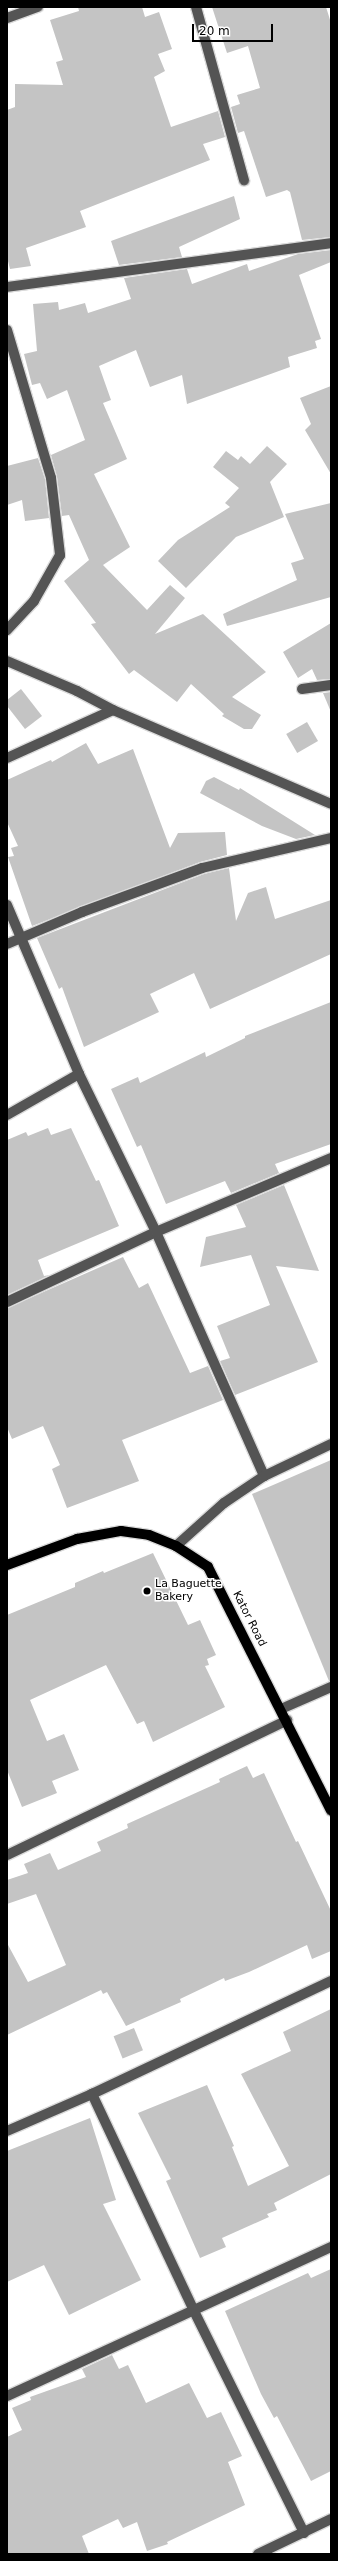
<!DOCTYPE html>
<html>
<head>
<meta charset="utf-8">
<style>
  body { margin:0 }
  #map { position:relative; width:338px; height:2561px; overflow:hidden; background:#fff; font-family:"DejaVu Sans",sans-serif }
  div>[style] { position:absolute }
  .building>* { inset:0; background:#c4c4c4; transform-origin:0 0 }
  .roads { filter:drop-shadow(1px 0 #dbdbdb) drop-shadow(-1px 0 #dbdbdb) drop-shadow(0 1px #dbdbdb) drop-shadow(0 -1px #dbdbdb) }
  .minor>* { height:10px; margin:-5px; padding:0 5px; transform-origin:5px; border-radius:5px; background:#545454 }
  .major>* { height:10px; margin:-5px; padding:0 5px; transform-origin:5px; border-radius:5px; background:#000 }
  .dots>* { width:11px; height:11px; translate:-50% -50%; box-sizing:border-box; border:2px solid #fff; border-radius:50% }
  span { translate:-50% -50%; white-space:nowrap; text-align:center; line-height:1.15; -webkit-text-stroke:3px #fff; paint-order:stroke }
  .poi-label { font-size:11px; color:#000 }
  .left { translate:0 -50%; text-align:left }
  .street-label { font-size:11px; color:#000 }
  .frame { position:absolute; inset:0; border:8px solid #000; pointer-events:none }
  .scale { position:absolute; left:192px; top:24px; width:81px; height:18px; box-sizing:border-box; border:2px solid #000; border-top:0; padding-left:5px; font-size:12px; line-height:14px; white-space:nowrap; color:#000; -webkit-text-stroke:3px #fff; paint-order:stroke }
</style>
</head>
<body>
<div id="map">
  <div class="building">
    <div style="clip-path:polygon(78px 7px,142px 7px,145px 17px,159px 12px,172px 49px,158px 54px,165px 71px,154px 77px,171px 127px,218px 111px,225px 137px,203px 144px,210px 160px,80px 211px,86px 227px,26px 248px,31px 266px,10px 269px,7px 257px,7px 110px,15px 107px,15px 84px,63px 85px,56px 62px,63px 60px,50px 20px,79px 11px)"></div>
    <div style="clip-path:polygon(212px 7px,326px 7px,331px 23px,331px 237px,302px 240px,290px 192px,287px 190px,266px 197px,244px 131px,238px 133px,231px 107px,240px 104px,237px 95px,260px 88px,248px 46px,227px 53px)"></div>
    <div style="clip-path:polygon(234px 196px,240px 219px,179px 247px,182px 257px,119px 265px,111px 241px)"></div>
    <div style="clip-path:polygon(331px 250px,331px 262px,299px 275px,321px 339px,315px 341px,317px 348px,288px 357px,290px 367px,187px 404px,182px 375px,150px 387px,136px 350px,99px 366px,111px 400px,103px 403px,127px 459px,94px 474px,130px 547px,103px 565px,147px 610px,170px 585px,185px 598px,155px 634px,203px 614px,266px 672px,232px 697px,261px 715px,252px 729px,244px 729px,222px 716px,224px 714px,191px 684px,177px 702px,134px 670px,129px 674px,91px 624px,96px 623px,64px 581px,89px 560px,69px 515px,62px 516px,57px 477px,51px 455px,85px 440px,67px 390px,47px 399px,40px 383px,32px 385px,24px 354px,37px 351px,33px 304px,58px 302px,59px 310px,85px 303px,88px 313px,131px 299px,124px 278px,187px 269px,192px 284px,247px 264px,249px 271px,298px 254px)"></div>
    <div style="clip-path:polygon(331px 386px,331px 474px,305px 430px,311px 424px,300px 398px)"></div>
    <div style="clip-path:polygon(267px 446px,287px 464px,270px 482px,284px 517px,236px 537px,186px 588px,158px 561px,178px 540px,230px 507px,225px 503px,239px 488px,213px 467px,226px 451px,238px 460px,241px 456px,250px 464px)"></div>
    <div style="clip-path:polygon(38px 458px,45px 479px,49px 518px,25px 521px,22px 500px,7px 505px,7px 466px)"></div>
    <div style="clip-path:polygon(331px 503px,331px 597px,227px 626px,223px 614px,297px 580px,291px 563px,304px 559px,285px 514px)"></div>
    <div style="clip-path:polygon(331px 623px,331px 679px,317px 680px,312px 669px,298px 678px,283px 652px)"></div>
    <div style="clip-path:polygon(21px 689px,42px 716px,25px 729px,7px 706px,7px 700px)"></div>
    <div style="clip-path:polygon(331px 692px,331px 712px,323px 693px)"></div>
    <div style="left:307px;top:722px;width:22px;height:24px;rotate:60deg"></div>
    <div style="clip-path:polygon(86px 743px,98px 764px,133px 749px,170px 848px,178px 833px,225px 832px,227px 855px,200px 862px,32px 926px,8px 857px,14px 856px,11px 848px,18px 846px,7px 822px,7px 780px,51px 760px,52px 762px)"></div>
    <div style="clip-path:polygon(214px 777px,239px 790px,240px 788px,315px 835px,296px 839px,262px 826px,200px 793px,206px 781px)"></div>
    <div style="clip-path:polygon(229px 868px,236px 921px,248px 893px,266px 887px,275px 919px,331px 900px,331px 954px,210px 1009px,194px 973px,150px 994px,159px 1012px,84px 1047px,62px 987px,59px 989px,37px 938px,204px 874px)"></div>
    <div style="clip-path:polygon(331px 1002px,331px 1144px,275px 1164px,279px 1173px,231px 1193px,225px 1181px,166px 1204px,141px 1145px,137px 1147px,111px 1089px,138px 1077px,140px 1083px,205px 1052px,206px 1057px,245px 1038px,245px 1036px)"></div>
    <div style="clip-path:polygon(48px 1128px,51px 1135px,71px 1128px,96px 1181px,99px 1180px,119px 1226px,38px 1260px,44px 1276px,50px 1275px,7px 1295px,7px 1140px,26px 1132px,28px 1136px)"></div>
    <div style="clip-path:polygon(284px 1185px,319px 1271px,276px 1266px,318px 1362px,235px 1395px,220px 1361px,230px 1358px,217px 1326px,270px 1305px,251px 1255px,200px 1267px,206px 1237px,246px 1227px,236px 1205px)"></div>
    <div style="clip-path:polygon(123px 1257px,139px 1288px,148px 1283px,190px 1373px,208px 1366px,223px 1400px,122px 1440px,139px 1481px,67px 1508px,52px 1469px,60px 1465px,43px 1426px,12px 1439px,7px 1427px,7px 1308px)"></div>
    <div style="clip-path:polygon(331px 1460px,331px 1681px,329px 1681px,252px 1494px)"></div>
    <div style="clip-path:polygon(153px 1553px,188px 1625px,200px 1620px,216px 1655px,207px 1659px,209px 1665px,205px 1666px,225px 1707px,153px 1742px,144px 1721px,137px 1724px,106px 1665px,30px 1700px,47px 1741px,64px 1734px,79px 1770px,52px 1781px,57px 1793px,22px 1807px,7px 1770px,7px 1615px,75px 1587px,75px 1583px,103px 1571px,104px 1573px)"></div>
    <div style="clip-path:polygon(247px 1766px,253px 1778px,264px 1773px,296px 1842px,298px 1841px,331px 1911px,331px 1951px,312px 1959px,307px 1945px,249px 1972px,225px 1981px,224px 1978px,180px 1999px,181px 2002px,126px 2026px,107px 1992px,103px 1994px,101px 1990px,7px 2035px,7px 1943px,28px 1982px,66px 1965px,36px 1894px,7px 1904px,7px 1880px,28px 1873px,24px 1864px,50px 1853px,58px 1870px,101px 1851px,97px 1842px,128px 1828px,127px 1824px,220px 1782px,219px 1779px)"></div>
    <div style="clip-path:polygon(331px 2009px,331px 2174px,274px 2203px,277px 2210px,267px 2214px,269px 2217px,222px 2238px,226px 2247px,200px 2258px,166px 2181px,171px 2179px,138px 2113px,207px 2085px,234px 2146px,232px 2147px,248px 2186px,289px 2166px,241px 2074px,291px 2051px,283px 2032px)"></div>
    <div style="left:134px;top:2028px;width:24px;height:22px;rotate:68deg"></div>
    <div style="clip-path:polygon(90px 2118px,116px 2200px,103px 2204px,141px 2280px,69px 2315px,44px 2265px,7px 2282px,7px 2151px)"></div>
    <div style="clip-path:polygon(331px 2269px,331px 2471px,311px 2481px,277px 2416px,274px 2418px,261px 2394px,225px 2311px,308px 2273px,311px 2278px)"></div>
    <div style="clip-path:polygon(112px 2355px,119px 2369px,128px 2365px,146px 2403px,189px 2383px,207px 2418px,221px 2412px,242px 2456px,228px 2462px,245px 2505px,167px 2542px,168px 2544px,147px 2551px,137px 2522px,123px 2528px,118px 2519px,82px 2536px,89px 2554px,7px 2554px,7px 2437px,22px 2430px,12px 2408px,31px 2400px,30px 2397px,86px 2377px,82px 2369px)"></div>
  </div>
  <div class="roads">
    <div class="minor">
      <div style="left:196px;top:7px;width:180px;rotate:74.5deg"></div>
      <div style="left:7px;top:18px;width:33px;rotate:-20deg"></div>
      <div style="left:7px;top:287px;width:327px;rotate:-7.7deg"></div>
      <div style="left:7px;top:330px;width:154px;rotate:73.4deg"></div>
      <div style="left:51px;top:478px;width:78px;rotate:83.3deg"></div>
      <div style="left:60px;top:555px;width:53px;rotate:119.5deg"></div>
      <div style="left:34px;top:601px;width:40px;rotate:133deg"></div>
      <div style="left:7px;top:661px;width:76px;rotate:23.2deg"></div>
      <div style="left:77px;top:691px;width:41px;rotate:27.8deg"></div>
      <div style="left:113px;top:710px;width:237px;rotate:23.3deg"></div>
      <div style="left:302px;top:689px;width:29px;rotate:-8deg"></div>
      <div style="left:7px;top:758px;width:116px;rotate:-24.4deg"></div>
      <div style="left:7px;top:905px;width:184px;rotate:66.9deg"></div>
      <div style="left:79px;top:1074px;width:176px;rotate:64deg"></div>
      <div style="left:156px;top:1232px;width:267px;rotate:66.1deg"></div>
      <div style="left:7px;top:944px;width:82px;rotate:-23.1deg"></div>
      <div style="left:82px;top:912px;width:128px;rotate:-20.1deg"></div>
      <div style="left:202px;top:868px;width:132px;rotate:-13.1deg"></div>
      <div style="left:7px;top:1115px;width:83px;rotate:-29.7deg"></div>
      <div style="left:7px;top:1302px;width:165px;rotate:-25.2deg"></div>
      <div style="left:156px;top:1232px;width:190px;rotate:-22.9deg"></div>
      <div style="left:176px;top:1546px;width:64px;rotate:-41.9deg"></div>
      <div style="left:224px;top:1503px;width:48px;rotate:-34deg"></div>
      <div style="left:264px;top:1476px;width:74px;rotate:-25.5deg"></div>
      <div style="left:281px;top:1709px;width:55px;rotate:-23.7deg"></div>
      <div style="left:7px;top:1855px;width:311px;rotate:-25.7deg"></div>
      <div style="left:92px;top:2094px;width:238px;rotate:64.8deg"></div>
      <div style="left:193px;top:2309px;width:250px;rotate:63.6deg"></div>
      <div style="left:7px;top:2131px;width:93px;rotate:-23.5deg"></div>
      <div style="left:92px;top:2094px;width:264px;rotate:-25.3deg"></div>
      <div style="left:7px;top:2396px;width:357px;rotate:-24.7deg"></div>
      <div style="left:258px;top:2554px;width:81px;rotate:-25.6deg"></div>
    </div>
    <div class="major">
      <div style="left:7px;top:1565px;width:75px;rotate:-20.4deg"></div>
      <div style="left:77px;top:1539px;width:45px;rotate:-10.3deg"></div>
      <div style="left:121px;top:1531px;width:28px;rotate:8deg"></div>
      <div style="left:149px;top:1535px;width:29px;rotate:22deg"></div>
      <div style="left:176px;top:1546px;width:38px;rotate:33deg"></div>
      <div style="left:208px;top:1567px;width:273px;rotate:63.2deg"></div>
    </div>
  </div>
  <div class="dots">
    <div style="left:147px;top:1591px;background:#000"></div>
  </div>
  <div class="poi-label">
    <span class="left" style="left:155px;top:1591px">La Baguette<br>Bakery</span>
  </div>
  <div class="street-label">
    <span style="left:249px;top:1619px;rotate:63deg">Kator Road</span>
  </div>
  <div class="frame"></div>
  <div class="scale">20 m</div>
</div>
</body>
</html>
